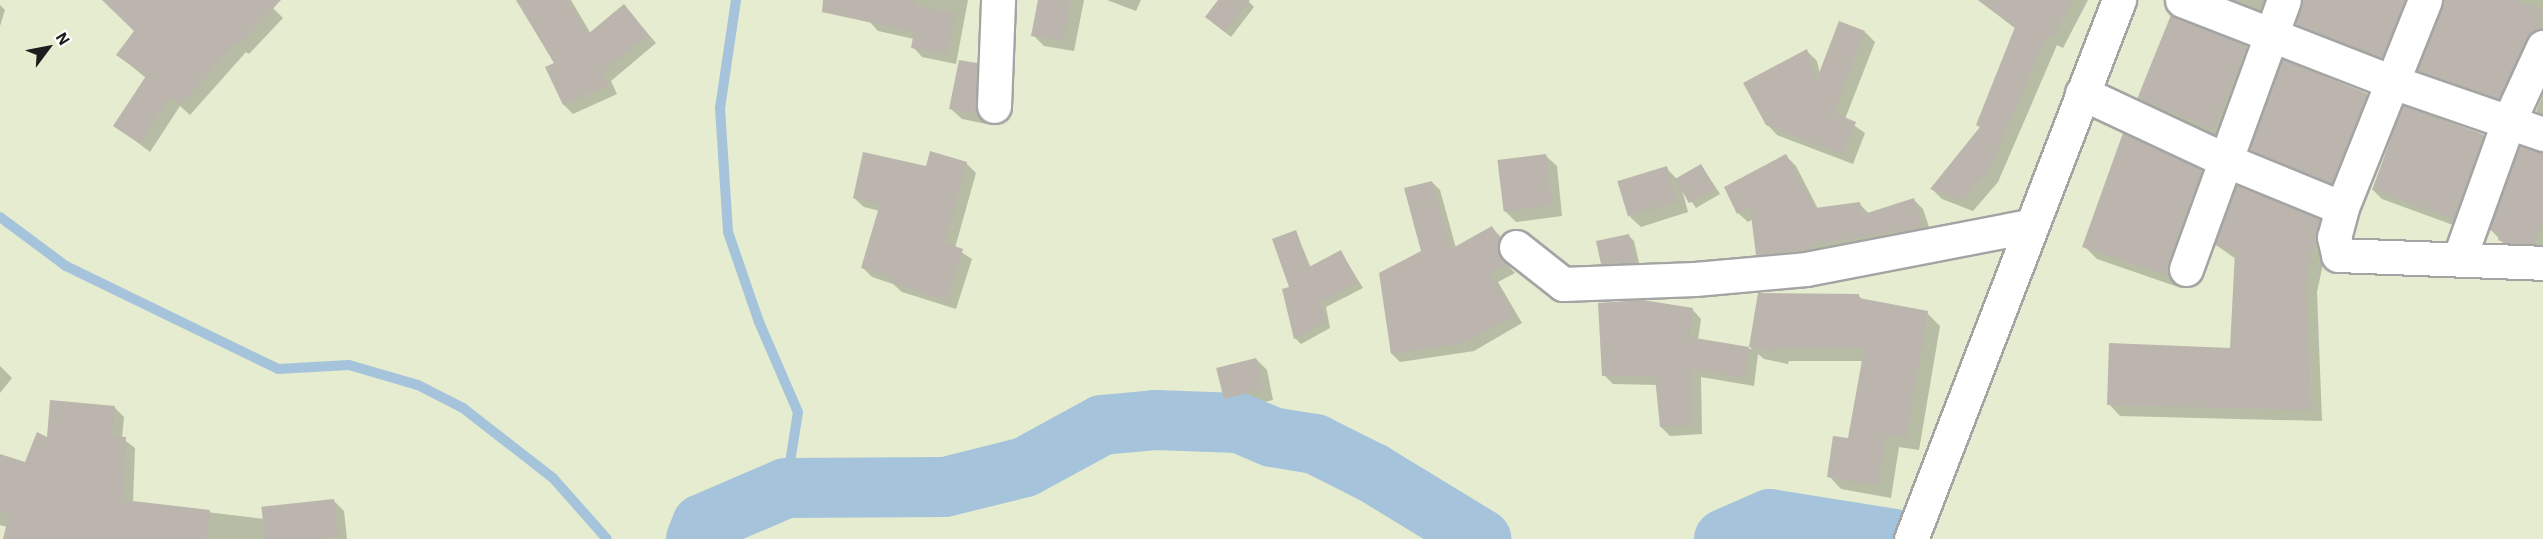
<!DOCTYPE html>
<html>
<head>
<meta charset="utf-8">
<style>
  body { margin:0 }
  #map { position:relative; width:2543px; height:539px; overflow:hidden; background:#eeede3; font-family:"IBM Plex Sans",sans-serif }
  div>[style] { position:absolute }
  .farmland>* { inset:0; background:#e5eccf; transform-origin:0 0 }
  .shadow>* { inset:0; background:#0003 }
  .stream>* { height:10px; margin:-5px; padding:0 5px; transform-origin:5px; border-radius:5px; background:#a5c4db }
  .river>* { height:60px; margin:-30px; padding:0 30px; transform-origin:30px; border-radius:30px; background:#a5c4db }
  .building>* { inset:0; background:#bbb5ad; transform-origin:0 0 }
  .roads { filter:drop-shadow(2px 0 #a4a4a4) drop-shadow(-2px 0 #a4a4a4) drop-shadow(0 2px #a4a4a4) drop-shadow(0 -2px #a4a4a4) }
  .minor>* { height:33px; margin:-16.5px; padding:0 16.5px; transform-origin:16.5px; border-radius:16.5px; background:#fff }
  span { translate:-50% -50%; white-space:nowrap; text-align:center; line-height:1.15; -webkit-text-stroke:6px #fff; paint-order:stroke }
  .north { position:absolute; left:18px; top:18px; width:60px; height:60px; -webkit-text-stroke:4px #fff; paint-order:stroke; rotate:58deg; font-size:16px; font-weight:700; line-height:24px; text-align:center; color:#1d1d1d }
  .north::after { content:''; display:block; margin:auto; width:21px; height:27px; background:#1d1d1d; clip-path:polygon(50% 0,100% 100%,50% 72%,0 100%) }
</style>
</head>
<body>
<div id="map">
  <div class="farmland">
    <div style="left:0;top:0;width:2543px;height:539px"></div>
  </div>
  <div class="shadow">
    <div style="clip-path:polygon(104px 0,265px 0,283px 18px,249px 54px,246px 52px,190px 115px,180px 106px,150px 152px,115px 125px,146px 78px,118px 55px,136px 31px)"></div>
    <div style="clip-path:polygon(517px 0,571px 0,591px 34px,624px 6px,656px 43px,611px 81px,617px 94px,573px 114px,564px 105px,547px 68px,556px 64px)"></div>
    <div style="clip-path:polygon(873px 0,968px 0,956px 64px,922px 57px,913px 47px,914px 39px,878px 31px,869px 21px)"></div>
    <div style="clip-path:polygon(1039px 0,1084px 0,1074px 51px,1044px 46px,1033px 35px)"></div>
    <div style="clip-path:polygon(1107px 0,1141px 0,1136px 11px)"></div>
    <div style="clip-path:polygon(1220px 0,1247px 0,1254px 7px,1231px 37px,1212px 22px)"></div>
    <div style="clip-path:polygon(1978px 0,2088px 0,2063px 48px,2057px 45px,1998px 182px,1973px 211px,1942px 199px,1932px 189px,1981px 128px,2016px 29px)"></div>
    <div style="clip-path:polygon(2216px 0,2280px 0,2271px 20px)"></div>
    <div style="clip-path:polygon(2303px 0,2421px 0,2393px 67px,2308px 34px,2297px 24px)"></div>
    <div style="clip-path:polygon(2443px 0,2543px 0,2543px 42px,2509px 109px,2429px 81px,2419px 70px)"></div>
    <div style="clip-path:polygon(0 5px,5px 10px,0 26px)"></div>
    <div style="clip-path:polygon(1865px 32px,1875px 42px,1845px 119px,1865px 133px,1853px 164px,1777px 135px,1767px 124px,1807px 51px,1817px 61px,1820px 74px)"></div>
    <div style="clip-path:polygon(2247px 47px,2257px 58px,2226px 144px,2151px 109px,2141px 99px)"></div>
    <div style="clip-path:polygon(976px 65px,987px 75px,986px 124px,962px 119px,951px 109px)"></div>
    <div style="clip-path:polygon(2367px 94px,2378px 105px,2342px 193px,2262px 160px,2251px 149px)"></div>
    <div style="clip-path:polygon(2543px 95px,2543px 118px,2536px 111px)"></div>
    <div style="clip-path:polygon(2483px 135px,2494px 146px,2464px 229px,2382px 199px,2372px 189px)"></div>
    <div style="clip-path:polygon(2543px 153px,2543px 254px,2510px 250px,2491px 230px)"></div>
    <div style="clip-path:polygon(1546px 156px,1557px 166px,1562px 216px,1516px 222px,1505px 211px)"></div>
    <div style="clip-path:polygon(1786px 156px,1796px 166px,1818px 209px,1859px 203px,1869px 214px,1913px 199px,1923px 209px,1932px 236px,1767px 263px,1758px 254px,1753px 219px,1748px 222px,1738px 213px)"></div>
    <div style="clip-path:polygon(966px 163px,976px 173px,955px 248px,972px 259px,956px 309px,902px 292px,893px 284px,872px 277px,863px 268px,880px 211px,864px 207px,854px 198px,927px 168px)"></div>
    <div style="clip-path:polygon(1701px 165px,1720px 194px,1696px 208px,1681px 186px,1688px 212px,1641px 227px,1630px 217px,1666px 168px,1677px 179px)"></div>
    <div style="clip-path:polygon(2201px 171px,2214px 184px,2181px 276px,2181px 288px,2097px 259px,2084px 246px)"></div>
    <div style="clip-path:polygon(1432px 182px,1440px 190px,1456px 248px,1492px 228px,1500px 236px,1507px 249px,1507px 264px,1515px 273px,1498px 282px,1522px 323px,1474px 351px,1400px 362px,1392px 354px,1423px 252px)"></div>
    <div style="clip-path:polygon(2319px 220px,2330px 232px,2317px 292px,2322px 421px,2120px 416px,2109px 404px,2232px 350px,2236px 259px,2216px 245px)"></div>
    <div style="clip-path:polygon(1296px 232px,1311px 268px,1341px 252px,1363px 288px,1326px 307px,1330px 328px,1301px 344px,1295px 338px,1284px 290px,1291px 289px)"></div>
    <div style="clip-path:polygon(1629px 236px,1634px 241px,1640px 267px,1608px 269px,1602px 263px)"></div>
    <div style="clip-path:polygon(1759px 295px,1859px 296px,1864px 301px,1927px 313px,1940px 326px,1919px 450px,1899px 447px,1891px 498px,1841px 489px,1829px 476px,1849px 440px,1863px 361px,1789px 361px,1788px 364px,1764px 359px,1758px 354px,1754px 386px,1701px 377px,1702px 434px,1670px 436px,1661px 427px,1657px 385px,1613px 384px,1604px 375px,1692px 309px,1701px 319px,1698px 340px,1751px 349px)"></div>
    <div style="clip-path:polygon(1256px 359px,1267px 370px,1273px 400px,1235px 409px,1225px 398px)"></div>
    <div style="clip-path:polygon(0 366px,12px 378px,0 393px)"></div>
    <div style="clip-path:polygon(114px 407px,124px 417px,122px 438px,135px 448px,133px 503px,272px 520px,281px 529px,275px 539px,5px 539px,7px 527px,0 525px,0 460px,26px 464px,48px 439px)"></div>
    <div style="clip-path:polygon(334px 501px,344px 511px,347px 539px,283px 539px,279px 506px)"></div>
  </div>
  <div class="stream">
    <div style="left:736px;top:0;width:109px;rotate:98.4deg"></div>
    <div style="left:720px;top:108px;width:124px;rotate:86.3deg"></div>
    <div style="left:728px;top:232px;width:95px;rotate:71deg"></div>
    <div style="left:759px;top:322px;width:98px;rotate:66.6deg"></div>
    <div style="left:798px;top:412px;width:77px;rotate:99deg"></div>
    <div style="left:0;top:217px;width:82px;rotate:36.6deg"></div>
    <div style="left:66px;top:266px;width:236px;rotate:25.9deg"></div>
    <div style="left:278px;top:369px;width:71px;rotate:-3.2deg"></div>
    <div style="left:349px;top:365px;width:72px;rotate:16.2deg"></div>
    <div style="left:418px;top:385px;width:51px;rotate:27.1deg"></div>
    <div style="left:463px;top:408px;width:114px;rotate:37.9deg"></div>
    <div style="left:553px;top:478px;width:81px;rotate:48.5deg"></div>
  </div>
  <div class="river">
    <div style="left:696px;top:539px;width:16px;rotate:-68deg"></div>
    <div style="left:702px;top:524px;width:91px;rotate:-23.2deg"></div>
    <div style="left:786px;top:488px;width:159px;rotate:-0.4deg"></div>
    <div style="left:945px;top:487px;width:82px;rotate:-14deg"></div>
    <div style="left:1025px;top:467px;width:88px;rotate:-28.6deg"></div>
    <div style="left:1102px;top:425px;width:53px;rotate:-5.4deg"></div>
    <div style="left:1155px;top:420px;width:84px;rotate:2deg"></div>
    <div style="left:1239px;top:423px;width:36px;rotate:23deg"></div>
    <div style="left:1272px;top:437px;width:44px;rotate:9.2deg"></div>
    <div style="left:1315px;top:444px;width:65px;rotate:26.6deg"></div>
    <div style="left:1373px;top:473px;width:127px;rotate:31.4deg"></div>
    <div style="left:1724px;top:539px;width:50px;rotate:-23.5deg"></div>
    <div style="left:1770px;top:519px;width:127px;rotate:9.1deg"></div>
  </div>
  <div class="building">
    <div style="clip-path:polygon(102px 0,281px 0,238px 46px,235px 43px,180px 106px,170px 97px,140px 144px,113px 126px,146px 76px,116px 55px,134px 31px)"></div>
    <div style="clip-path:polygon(516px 0,568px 0,588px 34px,624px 4px,648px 34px,603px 72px,609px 85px,563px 105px,545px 67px,554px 63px)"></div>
    <div style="clip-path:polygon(823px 0,915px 0,915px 5px,955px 13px,947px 55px,911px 48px,914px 32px,822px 12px)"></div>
    <div style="clip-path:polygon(1038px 0,1071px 0,1063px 41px,1031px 36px)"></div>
    <div style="clip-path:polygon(1218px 0,1250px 0,1225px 32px,1205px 17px)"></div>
    <div style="clip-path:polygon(1978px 0,2073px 0,2052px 38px,2047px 36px,1988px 172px,1962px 201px,1930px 189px,1980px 127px,1976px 125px,2015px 27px)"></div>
    <div style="clip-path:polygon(2302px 0,2405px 0,2382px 58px,2295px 24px)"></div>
    <div style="clip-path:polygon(2443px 0,2516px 0,2543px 10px,2540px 29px,2526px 39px,2499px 99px,2417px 71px)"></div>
    <div style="left:2171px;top:15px;width:82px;height:90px;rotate:22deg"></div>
    <div style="clip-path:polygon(1839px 21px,1865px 31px,1834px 113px,1856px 122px,1843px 155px,1766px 125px,1743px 83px,1807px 49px,1816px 81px)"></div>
    <div style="left:2282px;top:59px;width:92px;height:97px;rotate:22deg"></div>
    <div style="clip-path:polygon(959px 60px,977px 63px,976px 114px,949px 109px)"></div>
    <div style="left:2403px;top:105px;width:86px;height:90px;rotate:20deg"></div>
    <div style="clip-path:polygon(2123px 133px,2202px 170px,2168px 263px,2169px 276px,2082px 247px)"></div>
    <div style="clip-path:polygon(2520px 146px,2543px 152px,2543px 223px,2534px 244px,2505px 243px,2498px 240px,2500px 233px,2489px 230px)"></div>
    <div style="clip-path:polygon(930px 151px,967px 162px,945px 243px,963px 249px,947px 301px,891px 283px,892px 278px,861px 268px,880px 204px,853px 198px,863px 152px,926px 166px)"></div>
    <div style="left:1546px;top:154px;width:52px;height:49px;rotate:83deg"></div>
    <div style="clip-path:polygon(1786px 154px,1815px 208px,1860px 202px,1861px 215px,1914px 198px,1923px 227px,1812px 245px,1812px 249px,1803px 250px,1756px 255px,1750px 207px,1737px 214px,1724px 187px)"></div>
    <div style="left:1701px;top:164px;width:28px;height:30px;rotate:60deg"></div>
    <div style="left:1667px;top:166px;width:37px;height:52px;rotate:73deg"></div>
    <div style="clip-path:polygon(1432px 181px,1451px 249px,1492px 226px,1500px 239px,1499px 254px,1508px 265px,1491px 274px,1515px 315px,1465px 343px,1391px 354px,1379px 273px,1421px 251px,1404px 188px)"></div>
    <div style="clip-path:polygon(2237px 185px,2320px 219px,2306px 280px,2311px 410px,2107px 405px,2109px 343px,2230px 348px,2235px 252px,2215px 245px)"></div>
    <div style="clip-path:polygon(1296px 230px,1309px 267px,1341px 250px,1358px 283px,1321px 302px,1326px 322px,1294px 339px,1282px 289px,1289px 287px,1272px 239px)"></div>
    <div style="clip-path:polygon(1629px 234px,1635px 262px,1601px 264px,1596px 241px)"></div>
    <div style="clip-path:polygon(1758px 293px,1859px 294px,1859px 298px,1928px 311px,1906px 438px,1886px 435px,1878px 486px,1827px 477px,1833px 436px,1848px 438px,1864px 349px,1776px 348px,1776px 352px,1749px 347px)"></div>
    <div style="clip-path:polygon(1643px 300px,1693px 308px,1689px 337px,1749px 347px,1745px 378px,1693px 369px,1693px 425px,1660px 427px,1655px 377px,1602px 376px,1598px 303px)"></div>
    <div style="left:1256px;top:358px;width:32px;height:41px;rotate:76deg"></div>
    <div style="clip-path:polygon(50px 400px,115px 406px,112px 436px,126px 437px,124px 500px,210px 510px,206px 539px,3px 539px,9px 515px,0 512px,0 454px,25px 462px,37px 432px,47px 437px)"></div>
    <div style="left:334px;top:499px;width:38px;height:73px;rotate:84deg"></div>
  </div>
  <div class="roads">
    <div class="minor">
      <div style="left:2182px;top:0;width:223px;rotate:21.3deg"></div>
      <div style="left:2390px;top:81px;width:162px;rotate:19.1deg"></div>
      <div style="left:2425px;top:0;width:224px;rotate:111.8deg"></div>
      <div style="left:2342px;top:208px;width:30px;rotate:105deg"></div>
      <div style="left:2334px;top:237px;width:18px;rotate:77deg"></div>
      <div style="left:2338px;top:255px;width:205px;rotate:2.2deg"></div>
      <div style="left:2082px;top:93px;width:158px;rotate:25.1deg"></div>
      <div style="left:2225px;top:160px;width:126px;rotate:22.3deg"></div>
      <div style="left:994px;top:106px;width:106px;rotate:-87.8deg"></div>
      <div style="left:1516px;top:247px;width:60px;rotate:38.2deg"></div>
      <div style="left:1563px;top:284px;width:132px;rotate:-2.2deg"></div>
      <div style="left:1695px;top:279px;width:111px;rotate:-5.1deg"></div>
      <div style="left:1806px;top:269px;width:227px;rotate:-10.9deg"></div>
      <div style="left:2459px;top:259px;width:145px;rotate:-70.2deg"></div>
      <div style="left:2508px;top:123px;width:84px;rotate:-65.3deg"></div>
      <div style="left:2186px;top:269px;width:286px;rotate:-70deg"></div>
      <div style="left:1911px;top:539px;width:578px;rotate:-68.9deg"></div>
    </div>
  </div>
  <div class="north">N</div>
</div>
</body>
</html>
